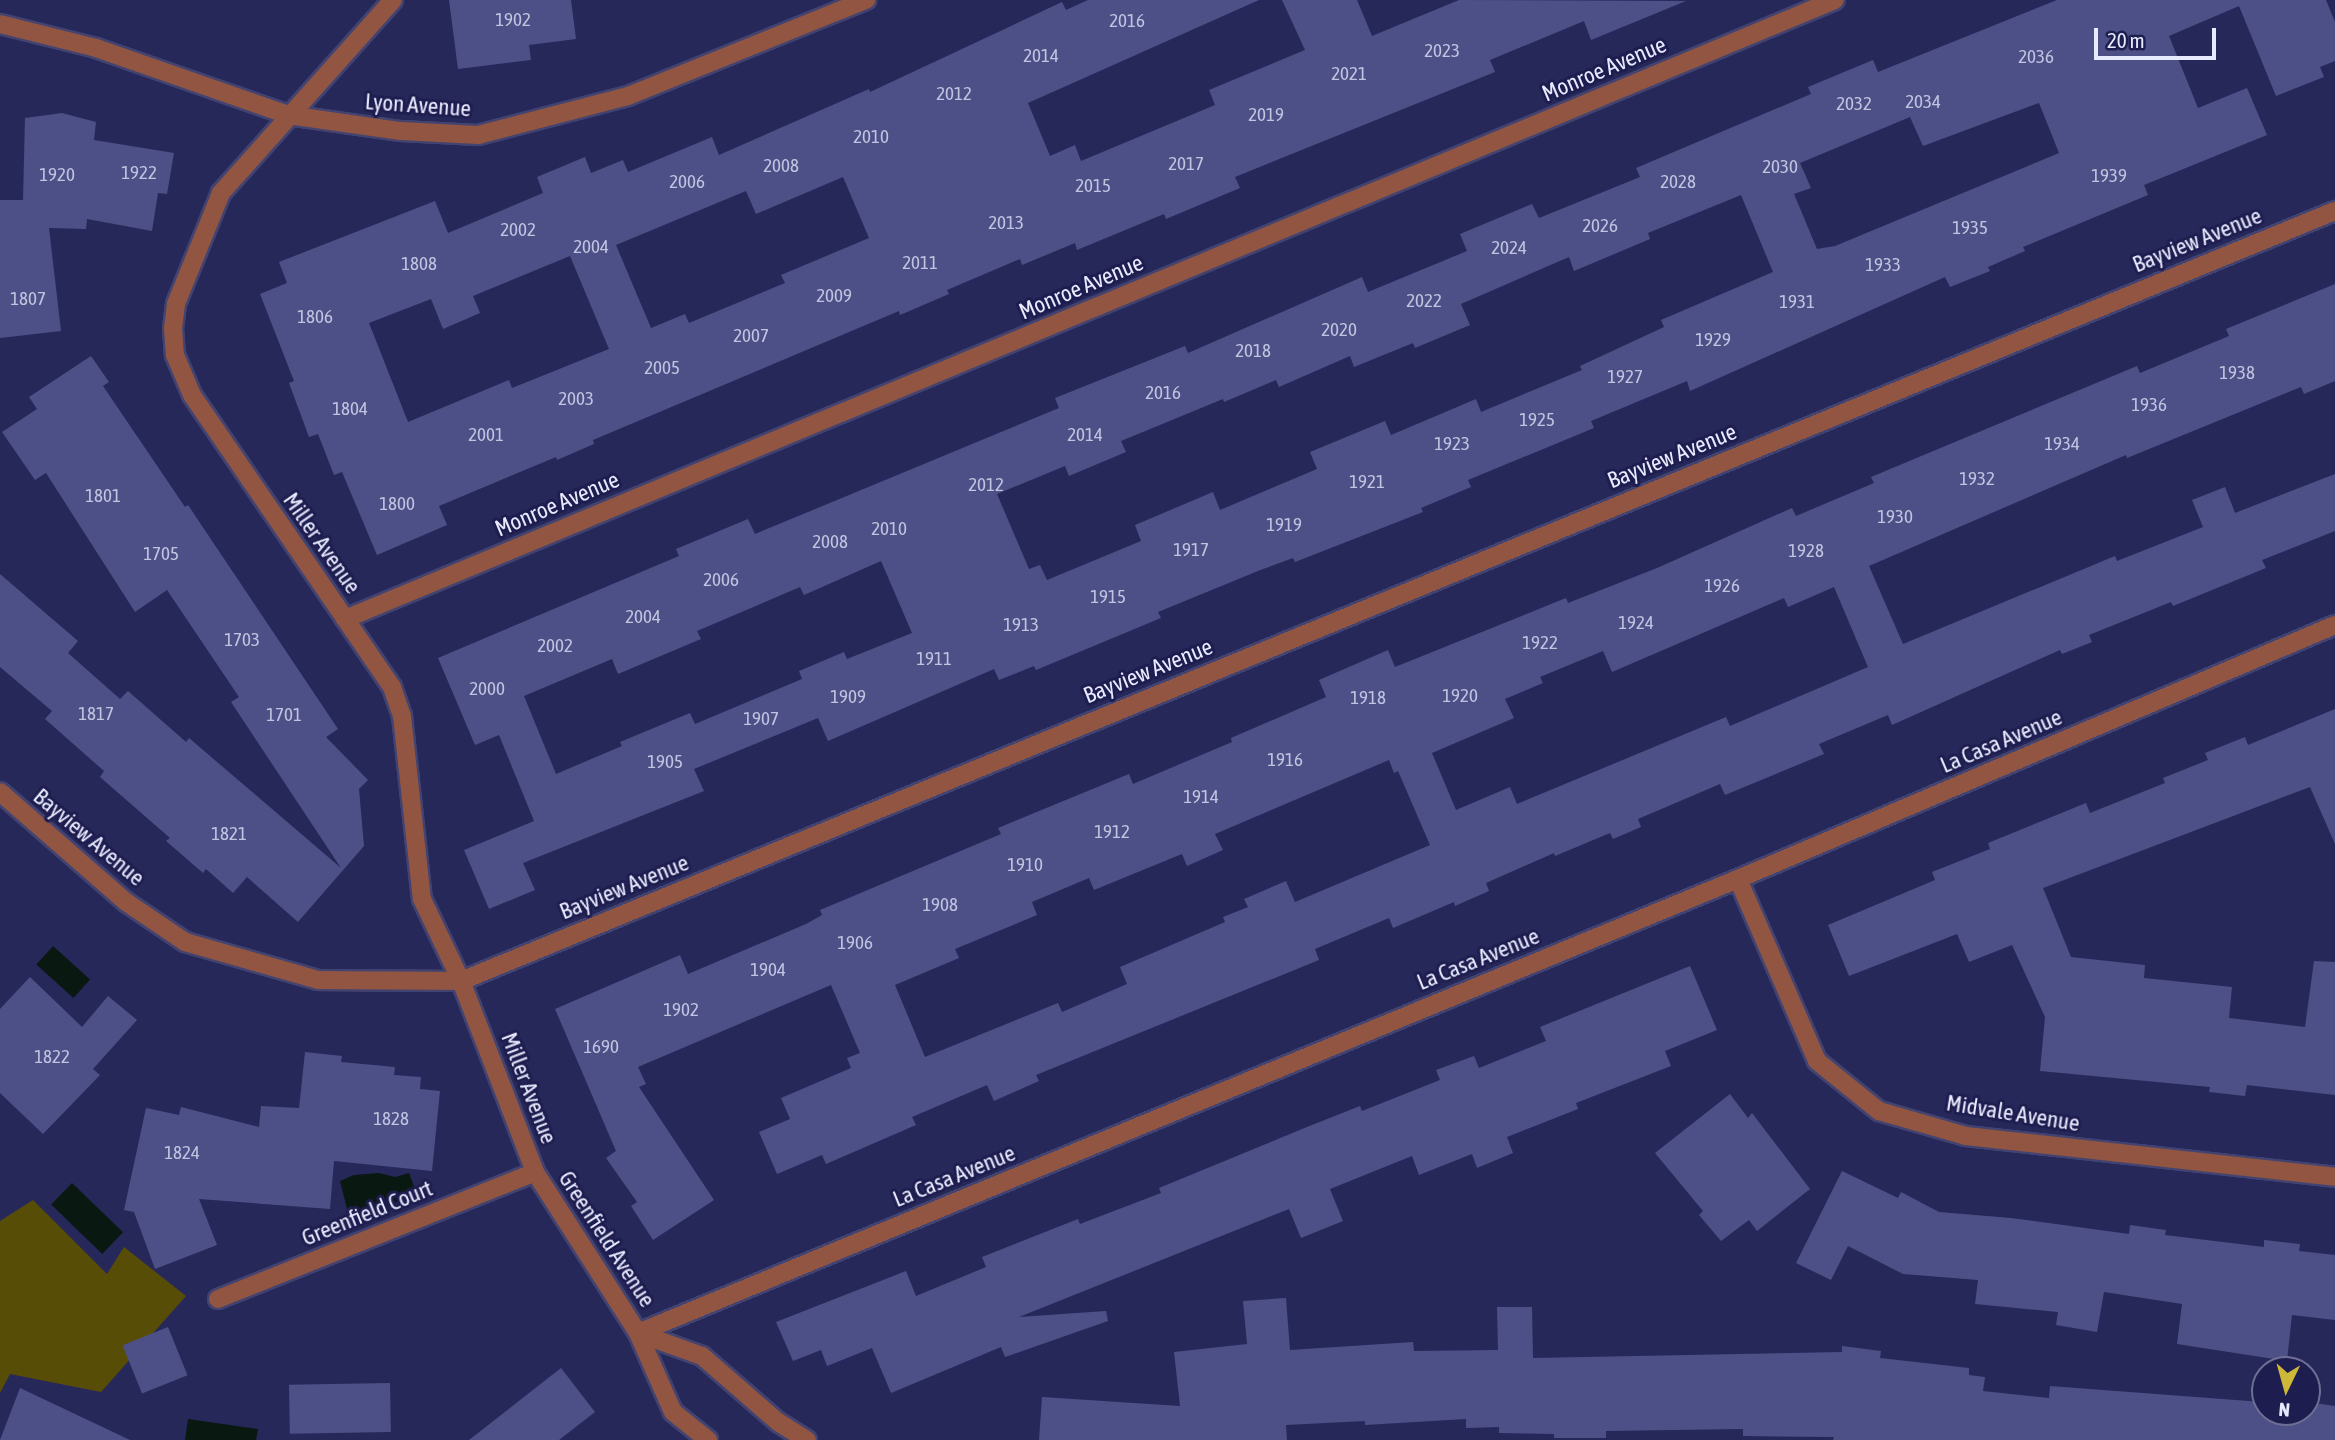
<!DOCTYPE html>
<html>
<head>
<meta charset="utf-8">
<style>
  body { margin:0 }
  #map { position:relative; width:2335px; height:1440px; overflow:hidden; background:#27285a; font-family:"Asap Condensed",sans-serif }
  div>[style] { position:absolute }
  .green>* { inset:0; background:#584d07 }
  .water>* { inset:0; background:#091810; transform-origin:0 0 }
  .building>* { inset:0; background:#4d5087; transform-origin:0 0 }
  .roads { filter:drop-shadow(2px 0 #424371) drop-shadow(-2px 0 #424371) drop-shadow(0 2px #424371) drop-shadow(0 -2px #424371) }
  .street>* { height:18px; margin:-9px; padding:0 9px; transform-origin:9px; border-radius:9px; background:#915541 }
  span { translate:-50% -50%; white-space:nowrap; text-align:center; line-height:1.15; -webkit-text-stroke:6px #1e1d4f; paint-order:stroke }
  .number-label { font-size:19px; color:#c1c4e0 }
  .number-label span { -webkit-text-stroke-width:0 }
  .street-label { font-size:23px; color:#e8eafe }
  .north { position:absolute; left:2251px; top:1356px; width:70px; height:70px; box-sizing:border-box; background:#1e1d4f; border:2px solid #6f6f95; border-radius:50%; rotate:185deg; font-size:19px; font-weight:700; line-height:28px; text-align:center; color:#e8eafe }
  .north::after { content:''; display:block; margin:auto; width:24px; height:32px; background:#ceb837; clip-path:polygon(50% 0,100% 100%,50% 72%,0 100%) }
  .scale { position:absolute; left:2094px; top:28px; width:122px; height:32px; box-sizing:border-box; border:4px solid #e8eafe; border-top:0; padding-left:9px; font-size:21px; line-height:24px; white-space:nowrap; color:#e8eafe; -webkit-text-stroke:5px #1e1d4f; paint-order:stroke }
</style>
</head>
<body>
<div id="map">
  <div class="green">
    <div style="clip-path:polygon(33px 1200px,107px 1274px,124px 1247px,186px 1296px,101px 1392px,10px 1374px,0 1393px,0 1221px)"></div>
  </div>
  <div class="water">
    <div style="left:53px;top:946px;width:50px;height:25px;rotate:42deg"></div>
    <div style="clip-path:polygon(379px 1173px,395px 1177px,409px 1173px,417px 1194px,350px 1221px,340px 1181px,354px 1175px)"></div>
    <div style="left:72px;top:1183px;width:71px;height:30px;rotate:44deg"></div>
    <div style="clip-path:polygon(188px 1419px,258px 1429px,256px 1440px,185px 1440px)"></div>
  </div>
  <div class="building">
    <div style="clip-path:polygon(449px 0,571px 0,576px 39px,529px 45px,531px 60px,458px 69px)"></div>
    <div style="clip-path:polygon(evenodd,1088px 0,1259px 0,1028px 103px,1050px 156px,1075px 145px,1081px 161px,1215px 105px,1209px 90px,1305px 50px,1282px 0,1357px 0,1372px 36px,1459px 0,1686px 1px,1591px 40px,1584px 21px,1490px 60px,1495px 72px,1235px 177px,1240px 188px,1166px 219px,1164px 214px,1077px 250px,1075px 243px,1022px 265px,1020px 259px,947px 290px,949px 294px,900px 315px,899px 311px,593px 440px,594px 444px,557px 460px,556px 457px,439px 506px,447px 525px,377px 555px,342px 472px,334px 475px,318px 434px,309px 437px,289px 383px,294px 381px,260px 294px,287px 283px,279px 262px,435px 201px,448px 233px,543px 193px,537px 177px,585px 157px,591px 173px,623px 160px,628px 172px,712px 137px,719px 155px,869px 89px,870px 92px,1062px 2px,1066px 10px,1088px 0,843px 177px,869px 238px,781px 275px,785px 283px,689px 323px,685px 314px,651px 328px,616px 245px,746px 191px,756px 214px,843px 177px,1088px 0,570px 256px,609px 349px,512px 388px,509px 380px,408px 422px,369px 323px,431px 299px,443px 329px,480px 313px,473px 296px,570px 256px)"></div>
    <div style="clip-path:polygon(evenodd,2057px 0,2326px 0,2335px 22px,2335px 61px,2320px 67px,2324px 77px,2276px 96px,2239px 6px,2169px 36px,2198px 108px,2247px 88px,2267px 135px,2144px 185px,2148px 195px,2023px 247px,2025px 251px,1988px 267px,1990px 271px,1950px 287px,1945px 277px,1690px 391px,1687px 381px,1591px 421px,1594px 428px,1468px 480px,1471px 487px,1421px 508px,1423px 512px,1295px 562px,1293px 558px,1258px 571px,1158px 612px,1161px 618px,1036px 670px,1034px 666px,999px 680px,994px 669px,828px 741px,818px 718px,694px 769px,704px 791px,523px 863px,535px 890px,489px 909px,464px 850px,534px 821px,499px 735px,475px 745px,438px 658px,679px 556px,676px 549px,748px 519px,755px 534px,1059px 408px,1055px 398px,1185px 346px,1188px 353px,1362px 277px,1368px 292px,1467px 251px,1460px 234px,1532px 204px,1539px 218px,1640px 177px,1636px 168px,1811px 94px,1808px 87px,1873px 60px,1878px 72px,2057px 0,2039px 103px,2059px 153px,1835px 246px,1817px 249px,1794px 194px,1811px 188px,1800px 163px,1910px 117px,1923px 146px,2039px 103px,2057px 0,1741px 195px,1773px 272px,1661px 320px,1664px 327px,1580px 366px,1582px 370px,1481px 412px,1476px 399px,1391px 435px,1385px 421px,1310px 452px,1317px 469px,1220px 510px,1213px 492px,1135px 525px,1141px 541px,1047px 580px,1040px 565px,1029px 569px,997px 494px,1065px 466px,1069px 476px,1126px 452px,1121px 441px,1223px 399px,1224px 402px,1276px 380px,1279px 387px,1350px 356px,1354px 367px,1413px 343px,1415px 348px,1470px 325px,1461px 304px,1569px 257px,1574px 271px,1650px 239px,1648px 233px,1741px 195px,2057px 0,881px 561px,912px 633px,847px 659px,844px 652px,799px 671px,802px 679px,695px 724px,690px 713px,620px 742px,622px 746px,556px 774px,524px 696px,612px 659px,618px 674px,701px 639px,697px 631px,800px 587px,804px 595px,881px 561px)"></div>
    <div style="clip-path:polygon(62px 113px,96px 122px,94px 140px,174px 153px,167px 194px,158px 193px,152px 231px,87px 219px,86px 229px,49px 228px,61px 331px,0 338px,0 200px,23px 200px,25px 118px)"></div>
    <div style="clip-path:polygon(evenodd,2335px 284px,2335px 381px,2304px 394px,2301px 387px,2127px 458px,2126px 455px,1869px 566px,1903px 644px,2115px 556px,2117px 561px,2203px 527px,2192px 500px,2225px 487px,2235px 513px,2335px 474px,2335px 531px,2262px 560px,2266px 568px,2173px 606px,2171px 602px,2089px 635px,2092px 642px,2062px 654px,2060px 650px,1892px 725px,1888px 715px,1819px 744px,1824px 754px,1725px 795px,1720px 784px,1638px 819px,1641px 827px,1613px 839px,1610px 833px,1555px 856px,1554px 853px,1486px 883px,1489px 891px,1455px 906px,1454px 902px,1393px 928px,1389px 918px,1315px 949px,1319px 960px,1036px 1075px,1039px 1081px,994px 1101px,987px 1085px,912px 1117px,916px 1125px,826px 1164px,822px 1155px,777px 1174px,759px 1132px,790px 1119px,781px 1098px,851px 1068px,847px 1058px,860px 1053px,831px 985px,638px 1067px,646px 1084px,639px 1087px,714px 1200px,653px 1240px,631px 1206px,637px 1202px,606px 1158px,616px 1151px,555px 1009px,680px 955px,688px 974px,806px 924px,822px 915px,820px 910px,1001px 834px,998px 828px,1129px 774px,1133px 784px,1232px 742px,1231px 738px,1326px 697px,1319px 680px,1388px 650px,1395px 667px,1566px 598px,1568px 603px,1657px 568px,1792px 508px,1796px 516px,1874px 483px,1871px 477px,2137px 366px,2140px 373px,2229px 336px,2226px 329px,2335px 284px,1834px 587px,1868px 667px,1730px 726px,1726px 717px,1517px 804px,1510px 787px,1456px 810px,1432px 753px,1514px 718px,1505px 699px,1543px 683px,1540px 677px,1603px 651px,1612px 672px,1784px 598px,1788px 607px,1834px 587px,2335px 284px,1389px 760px,1394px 773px,1398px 771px,1430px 845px,1295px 902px,1286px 881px,1244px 899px,1248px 907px,1223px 917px,1225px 922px,1120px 967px,1127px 984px,1062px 1012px,1058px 1003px,925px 1057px,895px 985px,959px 958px,955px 949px,1037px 915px,1032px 902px,1089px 878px,1094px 890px,1182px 854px,1187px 866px,1223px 850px,1215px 834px,1389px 760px)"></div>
    <div style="clip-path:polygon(91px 356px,109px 382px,103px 386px,185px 507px,188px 505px,338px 729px,326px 737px,368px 780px,359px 789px,364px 846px,298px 922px,247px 877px,233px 893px,206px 869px,203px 873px,166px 841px,170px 838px,100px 777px,104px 771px,45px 719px,52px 711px,0 667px,0 574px,78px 641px,68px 653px,120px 699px,128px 691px,186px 742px,189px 738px,341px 868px,231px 702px,239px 697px,167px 590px,135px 612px,46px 473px,35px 480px,2px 432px,37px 409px,29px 397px)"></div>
    <div style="clip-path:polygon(2335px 709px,2335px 844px,2310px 787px,2043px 888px,2071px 957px,2145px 965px,2144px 978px,2232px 987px,2229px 1018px,2305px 1027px,2314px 961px,2335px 962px,2335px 1095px,2247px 1085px,2245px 1096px,2209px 1092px,2210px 1087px,2040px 1071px,2045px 1017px,2012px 945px,1969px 962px,1957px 934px,1849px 976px,1828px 925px,1935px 880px,1932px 872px,1990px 849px,1988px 843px,2086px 803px,2090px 813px,2165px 783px,2163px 778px,2208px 760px,2205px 753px,2245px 737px,2248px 745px)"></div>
    <div style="clip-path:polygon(1690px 966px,1717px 1030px,1665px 1051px,1671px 1066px,1576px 1103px,1578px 1109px,1507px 1137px,1513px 1153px,1477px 1168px,1472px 1154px,1419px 1175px,1412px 1156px,1330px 1189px,1343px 1221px,1301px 1238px,1289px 1209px,1019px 1317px,1106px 1311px,1108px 1321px,1005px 1357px,1001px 1347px,891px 1393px,872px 1348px,827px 1366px,821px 1350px,793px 1361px,776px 1322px,906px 1271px,916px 1296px,986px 1267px,982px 1257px,1078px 1219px,1080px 1224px,1161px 1193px,1159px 1188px,1307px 1127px,1360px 1106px,1362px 1111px,1440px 1080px,1436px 1070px,1474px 1056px,1479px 1068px,1546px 1041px,1540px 1027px)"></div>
    <div style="clip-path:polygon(30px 977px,82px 1027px,108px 996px,137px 1020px,93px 1069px,100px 1075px,43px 1134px,0 1093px,0 1009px)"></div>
    <div style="clip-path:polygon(305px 1052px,342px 1056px,341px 1062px,395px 1067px,394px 1075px,421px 1077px,420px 1089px,440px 1091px,432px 1171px,334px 1161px,330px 1209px,199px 1199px,217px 1245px,155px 1269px,134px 1212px,124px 1210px,146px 1108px,179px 1115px,181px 1107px,259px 1127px,261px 1106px,299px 1108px)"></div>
    <div style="clip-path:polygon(1730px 1094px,1748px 1118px,1752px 1113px,1810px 1189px,1757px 1231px,1749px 1220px,1721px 1241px,1699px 1215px,1703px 1211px,1655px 1153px)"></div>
    <div style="clip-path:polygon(1842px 1171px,1898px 1198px,1901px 1192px,1939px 1212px,2011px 1218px,2129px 1234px,2130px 1225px,2166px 1230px,2165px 1235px,2264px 1247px,2264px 1240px,2300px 1244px,2299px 1251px,2335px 1255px,2335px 1320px,2292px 1315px,2287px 1361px,2177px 1344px,2182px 1304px,2104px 1292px,2097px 1332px,2056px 1325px,2058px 1312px,1975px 1304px,1978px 1280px,1903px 1274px,1848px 1246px,1831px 1280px,1796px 1263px)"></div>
    <div style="clip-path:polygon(1286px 1298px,1290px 1350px,1413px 1342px,1414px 1351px,1498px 1350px,1497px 1307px,1532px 1307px,1533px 1358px,1842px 1352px,1842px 1346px,1881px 1351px,1880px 1358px,1969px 1368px,1969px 1375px,1985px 1377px,1983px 1391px,2049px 1398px,2050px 1386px,2262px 1402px,2263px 1398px,2265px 1412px,2307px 1412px,2307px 1402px,2335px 1406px,2335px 1440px,1833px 1440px,1834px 1437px,1743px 1436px,1743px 1429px,1606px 1431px,1606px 1438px,1554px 1438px,1554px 1434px,1499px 1433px,1499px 1427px,1466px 1428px,1466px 1419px,1365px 1425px,1365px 1421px,1286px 1425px,1287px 1440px,1039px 1440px,1042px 1397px,1180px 1406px,1174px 1352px,1247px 1344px,1243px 1301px)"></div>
    <div style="left:168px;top:1327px;width:52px;height:49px;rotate:68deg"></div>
    <div style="clip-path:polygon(561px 1368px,595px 1412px,559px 1440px,469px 1440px)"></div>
    <div style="left:390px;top:1383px;width:49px;height:101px;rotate:89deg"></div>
    <div style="clip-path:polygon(20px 1388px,130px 1440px,0 1440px)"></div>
  </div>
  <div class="roads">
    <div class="street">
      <div style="left:393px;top:0;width:259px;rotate:131.7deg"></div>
      <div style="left:221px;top:193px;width:120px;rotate:112.1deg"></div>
      <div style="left:176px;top:304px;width:24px;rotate:97deg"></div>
      <div style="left:173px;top:328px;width:27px;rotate:86deg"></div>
      <div style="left:175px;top:355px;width:43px;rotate:67deg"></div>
      <div style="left:192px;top:395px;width:354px;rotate:55.6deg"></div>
      <div style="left:392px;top:687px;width:31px;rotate:71deg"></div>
      <div style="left:402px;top:716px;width:184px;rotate:83.8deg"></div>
      <div style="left:422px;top:899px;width:91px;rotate:64.6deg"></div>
      <div style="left:461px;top:981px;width:205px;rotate:68.8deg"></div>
      <div style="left:535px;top:1172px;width:191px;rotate:57.4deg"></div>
      <div style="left:638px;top:1333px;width:86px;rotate:66.1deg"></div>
      <div style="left:673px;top:1412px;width:45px;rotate:38.7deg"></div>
      <div style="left:0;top:24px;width:99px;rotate:14deg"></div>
      <div style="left:96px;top:48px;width:203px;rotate:19.2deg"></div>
      <div style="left:288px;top:115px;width:114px;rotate:8.1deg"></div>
      <div style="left:401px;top:131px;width:77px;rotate:3deg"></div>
      <div style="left:478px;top:135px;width:155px;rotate:-14.6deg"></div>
      <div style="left:628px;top:96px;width:257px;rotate:-22deg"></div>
      <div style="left:345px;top:619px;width:1613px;rotate:-22.56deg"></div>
      <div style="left:0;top:792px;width:167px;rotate:41.1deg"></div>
      <div style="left:126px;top:902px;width:71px;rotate:34.1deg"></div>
      <div style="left:185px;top:942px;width:138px;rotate:15.9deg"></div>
      <div style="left:318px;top:980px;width:143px;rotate:0.4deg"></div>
      <div style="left:461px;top:981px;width:2026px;rotate:-22.34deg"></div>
      <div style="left:1738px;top:879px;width:198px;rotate:66.5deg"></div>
      <div style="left:1817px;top:1061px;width:80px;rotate:38.9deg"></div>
      <div style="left:1879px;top:1111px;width:91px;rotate:16deg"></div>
      <div style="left:1966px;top:1136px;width:371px;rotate:6.3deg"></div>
      <div style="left:218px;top:1299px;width:341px;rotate:-21.8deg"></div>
      <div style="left:638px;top:1333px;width:1190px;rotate:-22.43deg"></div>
      <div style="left:1738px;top:879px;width:649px;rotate:-23.05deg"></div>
      <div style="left:638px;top:1333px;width:68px;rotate:19.8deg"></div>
      <div style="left:702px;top:1356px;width:101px;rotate:41deg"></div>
      <div style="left:778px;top:1422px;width:34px;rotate:32deg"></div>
    </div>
  </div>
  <div class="number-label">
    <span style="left:513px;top:20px">1902</span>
    <span style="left:1127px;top:21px">2016</span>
    <span style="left:1442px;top:51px">2023</span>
    <span style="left:1041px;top:56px">2014</span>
    <span style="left:2036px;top:57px">2036</span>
    <span style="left:1349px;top:74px">2021</span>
    <span style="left:954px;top:94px">2012</span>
    <span style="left:1923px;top:102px">2034</span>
    <span style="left:1854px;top:104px">2032</span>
    <span style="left:1266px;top:115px">2019</span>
    <span style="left:871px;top:137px">2010</span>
    <span style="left:1186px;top:164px">2017</span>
    <span style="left:781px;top:166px">2008</span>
    <span style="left:1780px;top:167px">2030</span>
    <span style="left:139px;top:173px">1922</span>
    <span style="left:57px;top:175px">1920</span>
    <span style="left:2109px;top:176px">1939</span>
    <span style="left:687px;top:182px">2006</span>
    <span style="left:1678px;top:182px">2028</span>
    <span style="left:1093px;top:186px">2015</span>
    <span style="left:1006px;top:223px">2013</span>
    <span style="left:1600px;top:226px">2026</span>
    <span style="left:1970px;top:228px">1935</span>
    <span style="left:518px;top:230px">2002</span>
    <span style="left:591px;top:247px">2004</span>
    <span style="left:1509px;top:248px">2024</span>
    <span style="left:920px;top:263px">2011</span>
    <span style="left:419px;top:264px">1808</span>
    <span style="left:1883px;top:265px">1933</span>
    <span style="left:834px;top:296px">2009</span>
    <span style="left:28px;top:299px">1807</span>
    <span style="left:1424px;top:301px">2022</span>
    <span style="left:1797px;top:302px">1931</span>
    <span style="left:315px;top:317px">1806</span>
    <span style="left:1339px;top:330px">2020</span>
    <span style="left:751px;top:336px">2007</span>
    <span style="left:1713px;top:340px">1929</span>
    <span style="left:1253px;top:351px">2018</span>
    <span style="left:662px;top:368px">2005</span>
    <span style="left:2237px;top:373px">1938</span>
    <span style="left:1625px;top:377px">1927</span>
    <span style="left:1163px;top:393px">2016</span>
    <span style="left:576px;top:399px">2003</span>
    <span style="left:2149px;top:405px">1936</span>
    <span style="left:350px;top:409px">1804</span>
    <span style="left:1537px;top:420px">1925</span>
    <span style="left:486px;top:435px">2001</span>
    <span style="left:1085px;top:435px">2014</span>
    <span style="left:1452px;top:444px">1923</span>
    <span style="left:2062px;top:444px">1934</span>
    <span style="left:1977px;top:479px">1932</span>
    <span style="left:1367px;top:482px">1921</span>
    <span style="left:986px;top:485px">2012</span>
    <span style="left:103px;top:496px">1801</span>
    <span style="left:397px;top:504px">1800</span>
    <span style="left:1895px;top:517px">1930</span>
    <span style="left:1284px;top:525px">1919</span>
    <span style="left:889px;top:529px">2010</span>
    <span style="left:830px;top:542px">2008</span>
    <span style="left:1191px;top:550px">1917</span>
    <span style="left:1806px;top:551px">1928</span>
    <span style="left:161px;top:554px">1705</span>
    <span style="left:721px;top:580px">2006</span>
    <span style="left:1722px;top:586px">1926</span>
    <span style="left:1108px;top:597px">1915</span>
    <span style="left:643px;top:617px">2004</span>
    <span style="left:1636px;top:623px">1924</span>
    <span style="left:1021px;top:625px">1913</span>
    <span style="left:242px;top:640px">1703</span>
    <span style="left:1540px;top:643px">1922</span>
    <span style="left:555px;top:646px">2002</span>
    <span style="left:934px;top:659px">1911</span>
    <span style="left:487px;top:689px">2000</span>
    <span style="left:1460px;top:696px">1920</span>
    <span style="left:848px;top:697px">1909</span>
    <span style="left:1368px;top:698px">1918</span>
    <span style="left:96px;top:714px">1817</span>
    <span style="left:284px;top:715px">1701</span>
    <span style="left:761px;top:719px">1907</span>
    <span style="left:1285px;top:760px">1916</span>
    <span style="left:665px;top:762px">1905</span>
    <span style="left:1201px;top:797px">1914</span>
    <span style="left:1112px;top:832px">1912</span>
    <span style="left:229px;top:834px">1821</span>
    <span style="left:1025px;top:865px">1910</span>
    <span style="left:940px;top:905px">1908</span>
    <span style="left:855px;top:943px">1906</span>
    <span style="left:768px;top:970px">1904</span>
    <span style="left:681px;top:1010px">1902</span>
    <span style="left:601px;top:1047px">1690</span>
    <span style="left:52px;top:1057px">1822</span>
    <span style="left:391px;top:1119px">1828</span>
    <span style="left:182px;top:1153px">1824</span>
  </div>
  <div class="street-label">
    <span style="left:1604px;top:69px;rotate:-23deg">Monroe Avenue</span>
    <span style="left:418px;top:105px;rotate:4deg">Lyon Avenue</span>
    <span style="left:2197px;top:240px;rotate:-22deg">Bayview Avenue</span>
    <span style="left:1081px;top:287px;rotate:-23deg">Monroe Avenue</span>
    <span style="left:1672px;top:456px;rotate:-22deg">Bayview Avenue</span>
    <span style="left:557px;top:504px;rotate:-23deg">Monroe Avenue</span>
    <span style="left:322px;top:543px;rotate:55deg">Miller Avenue</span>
    <span style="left:1148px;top:671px;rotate:-22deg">Bayview Avenue</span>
    <span style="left:2001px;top:741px;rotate:-23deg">La Casa Avenue</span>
    <span style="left:89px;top:837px;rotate:40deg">Bayview Avenue</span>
    <span style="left:624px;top:887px;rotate:-22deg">Bayview Avenue</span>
    <span style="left:1478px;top:959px;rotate:-22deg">La Casa Avenue</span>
    <span style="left:529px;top:1088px;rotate:69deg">Miller Avenue</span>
    <span style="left:2013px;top:1113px;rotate:9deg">Midvale Avenue</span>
    <span style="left:954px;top:1176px;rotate:-22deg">La Casa Avenue</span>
    <span style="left:367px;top:1213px;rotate:-22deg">Greenfield Court</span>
    <span style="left:607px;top:1239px;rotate:57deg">Greenfield Avenue</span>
  </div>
  <div class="north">N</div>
  <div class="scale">20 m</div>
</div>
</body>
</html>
